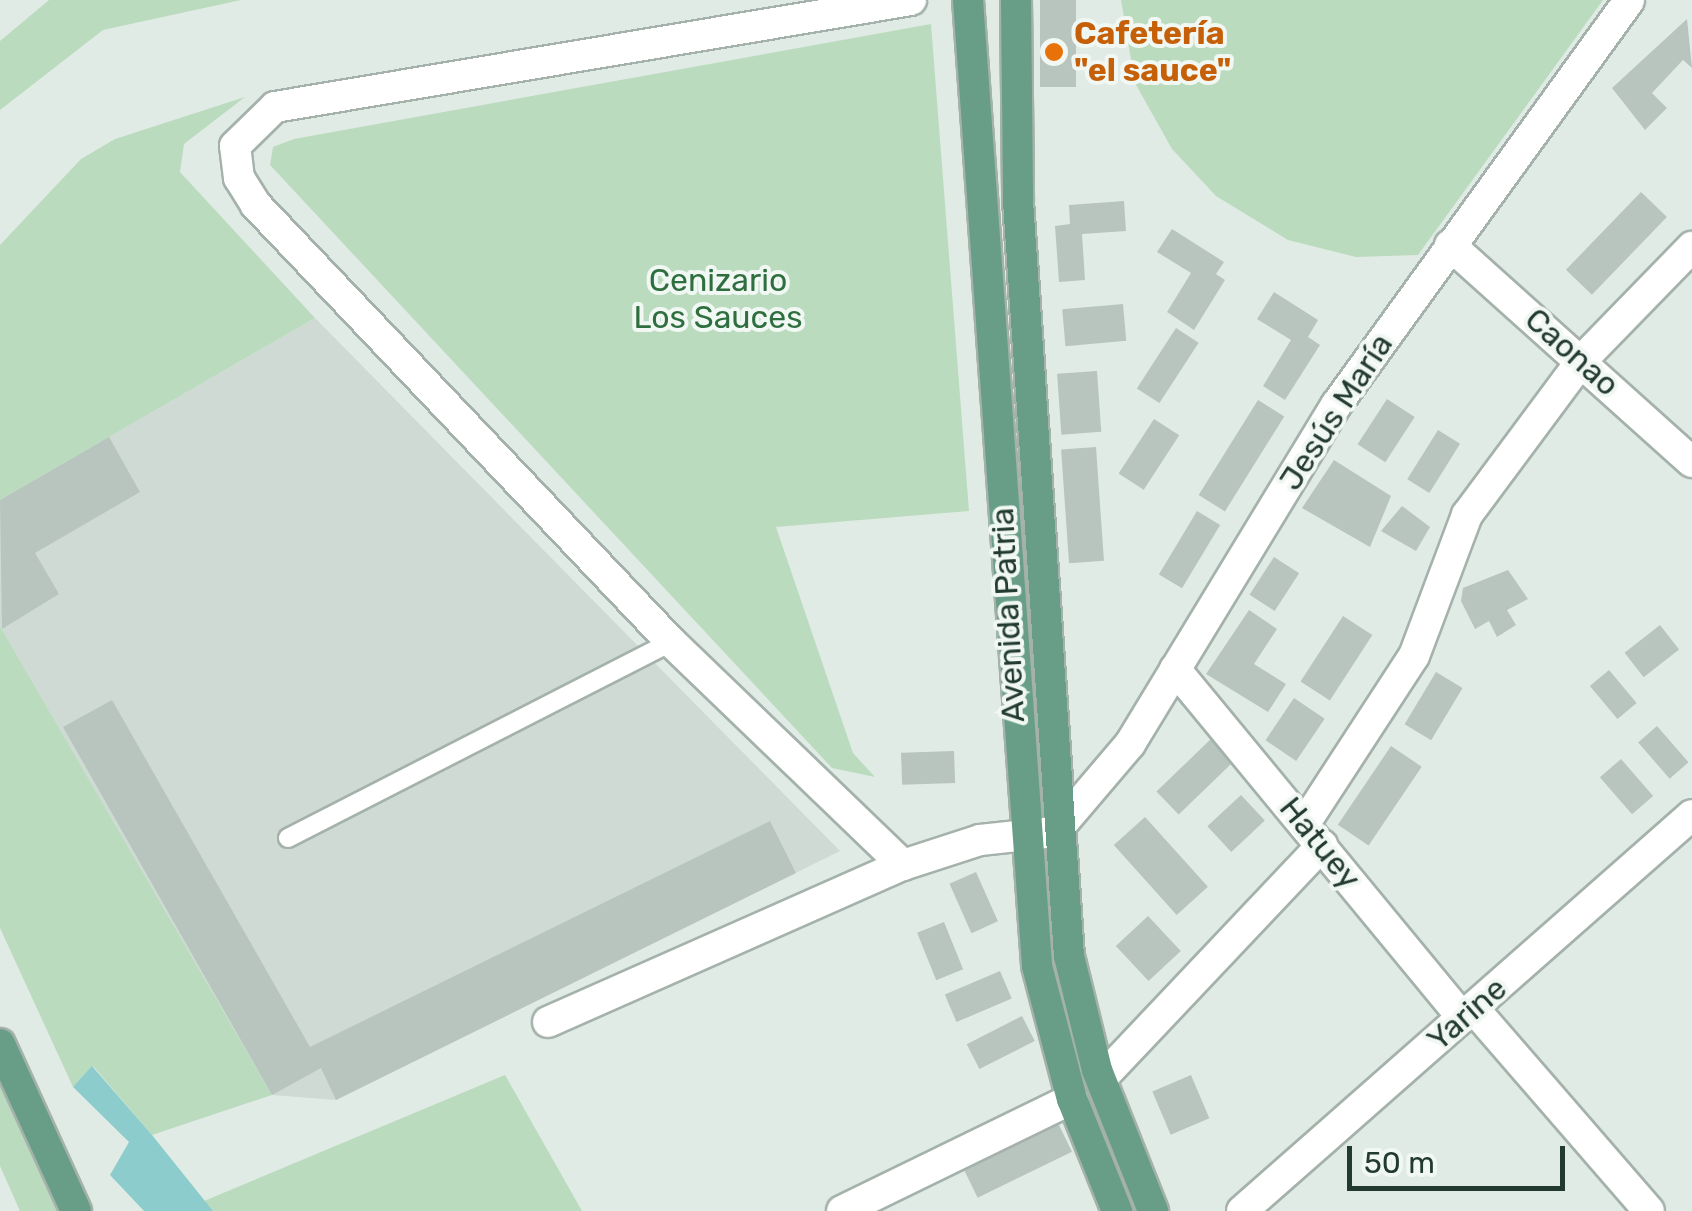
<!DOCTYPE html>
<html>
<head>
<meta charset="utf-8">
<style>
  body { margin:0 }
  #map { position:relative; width:1692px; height:1211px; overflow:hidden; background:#e1ebe5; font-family:Rubik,sans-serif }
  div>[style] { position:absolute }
  .built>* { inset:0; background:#cfdad4 }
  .green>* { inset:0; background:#bbdbbf }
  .water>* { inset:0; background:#8ccccd }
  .building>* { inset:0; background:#b7c5be; transform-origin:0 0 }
  .roads { filter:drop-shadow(2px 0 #a4b2ab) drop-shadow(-2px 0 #a4b2ab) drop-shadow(0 2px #a4b2ab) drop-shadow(0 -2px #a4b2ab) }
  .lane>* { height:18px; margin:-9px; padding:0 9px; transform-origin:9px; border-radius:9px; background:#fff }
  .street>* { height:30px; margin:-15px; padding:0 15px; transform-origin:15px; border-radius:15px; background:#fff }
  .primary>* { height:30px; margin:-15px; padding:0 15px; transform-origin:15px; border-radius:15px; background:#689e88 }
  .dots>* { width:28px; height:28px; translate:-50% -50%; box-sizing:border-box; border:5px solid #f1f7f3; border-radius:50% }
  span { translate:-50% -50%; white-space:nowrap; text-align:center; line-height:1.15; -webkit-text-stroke:8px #f1f7f3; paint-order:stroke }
  .food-label { font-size:32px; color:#c56008; font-weight:700 }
  .left { translate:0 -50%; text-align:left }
  .park-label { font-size:32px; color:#2f6f3f }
  .street-label { font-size:32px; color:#223a30 }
  .scale { position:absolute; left:1347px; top:1146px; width:218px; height:45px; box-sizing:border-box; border:5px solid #223a30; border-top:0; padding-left:12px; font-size:30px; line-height:35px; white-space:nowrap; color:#223a30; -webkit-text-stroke:8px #f1f7f3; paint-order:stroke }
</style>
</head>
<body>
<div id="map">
  <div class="built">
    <div style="clip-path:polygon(315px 318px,840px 851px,336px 1100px,272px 1095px,0 626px,0 500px)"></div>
  </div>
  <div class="green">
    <div style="clip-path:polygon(49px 0,241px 0,103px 30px,0 110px,0 41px)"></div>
    <div style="clip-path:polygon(1121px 0,1603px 0,1418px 255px,1356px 257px,1288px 240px,1216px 196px,1172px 149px,1135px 83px)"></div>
    <div style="clip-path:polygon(931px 24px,969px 511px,776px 527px,853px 753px,875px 777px,832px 768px,270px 165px,273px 147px,294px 139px)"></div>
    <div style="clip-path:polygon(245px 97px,184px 144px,180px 172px,315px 318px,0 500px,0 245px,81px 159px,115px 139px)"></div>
    <div style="clip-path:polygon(0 626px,272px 1095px,152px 1135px,93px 1066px,73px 1087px,0 928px)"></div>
    <div style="clip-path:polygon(505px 1075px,582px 1211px,213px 1211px,204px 1201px)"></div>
    <div style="clip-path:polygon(0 1081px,58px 1211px,20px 1211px,0 1166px)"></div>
  </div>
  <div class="water">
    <div style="clip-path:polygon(92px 1066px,152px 1135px,213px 1211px,144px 1211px,110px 1175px,129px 1142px,73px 1087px)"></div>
  </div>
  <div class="building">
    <div style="left:1040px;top:0;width:36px;height:87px"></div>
    <div style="clip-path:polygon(1687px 19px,1692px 68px,1683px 60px,1652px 93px,1667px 108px,1645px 130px,1612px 88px)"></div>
    <div style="left:1641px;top:192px;width:36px;height:108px;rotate:44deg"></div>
    <div style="clip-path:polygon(1124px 201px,1126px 231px,1082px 234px,1085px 280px,1059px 282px,1055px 226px,1070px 224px,1069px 205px)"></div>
    <div style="clip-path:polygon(1172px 229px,1224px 262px,1216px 274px,1225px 280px,1194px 330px,1167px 312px,1191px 273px,1157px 252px)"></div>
    <div style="clip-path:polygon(1274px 292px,1318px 320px,1308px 337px,1320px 345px,1285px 400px,1263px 386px,1291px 340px,1257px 319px)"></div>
    <div style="left:1123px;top:304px;width:37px;height:61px;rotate:85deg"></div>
    <div style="left:1176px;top:328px;width:27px;height:72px;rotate:33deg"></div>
    <div style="left:1097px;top:371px;width:61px;height:40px;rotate:86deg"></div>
    <div style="left:1387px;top:399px;width:33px;height:54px;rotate:33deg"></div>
    <div style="left:1258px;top:400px;width:31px;height:112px;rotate:32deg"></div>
    <div style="left:1154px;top:419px;width:30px;height:65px;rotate:33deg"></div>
    <div style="left:1438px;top:430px;width:26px;height:58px;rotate:32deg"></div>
    <div style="clip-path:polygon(109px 437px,140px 492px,35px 553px,59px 594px,2px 629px,0 500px)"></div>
    <div style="left:1096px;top:447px;width:114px;height:35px;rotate:86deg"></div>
    <div style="clip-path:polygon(1334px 460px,1391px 496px,1370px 547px,1302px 508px)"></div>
    <div style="clip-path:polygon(1402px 506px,1430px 527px,1416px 551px,1381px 531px)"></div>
    <div style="left:1197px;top:511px;width:27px;height:74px;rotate:31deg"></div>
    <div style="left:1274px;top:557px;width:30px;height:45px;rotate:33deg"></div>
    <div style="clip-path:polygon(1508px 570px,1528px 599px,1507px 610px,1516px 625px,1497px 637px,1489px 621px,1475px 629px,1461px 601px,1463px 588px)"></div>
    <div style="clip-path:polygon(1249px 610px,1277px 629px,1254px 664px,1286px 684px,1268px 712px,1206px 674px)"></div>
    <div style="left:1343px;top:616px;width:35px;height:78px;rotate:33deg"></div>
    <div style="left:1660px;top:625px;width:31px;height:45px;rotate:52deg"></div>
    <div style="left:1609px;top:670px;width:43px;height:25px;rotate:50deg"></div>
    <div style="left:1436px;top:672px;width:31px;height:61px;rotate:31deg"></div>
    <div style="left:1294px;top:698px;width:37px;height:51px;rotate:34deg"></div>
    <div style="clip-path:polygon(112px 700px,310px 1047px,770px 821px,796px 873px,336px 1100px,321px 1068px,272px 1095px,63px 727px)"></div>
    <div style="left:1657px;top:726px;width:48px;height:25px;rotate:49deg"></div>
    <div style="left:1214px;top:736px;width:32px;height:80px;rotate:46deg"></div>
    <div style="left:1391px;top:746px;width:37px;height:95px;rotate:34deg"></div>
    <div style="left:954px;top:751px;width:32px;height:53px;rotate:88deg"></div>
    <div style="left:1621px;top:759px;width:49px;height:28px;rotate:49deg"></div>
    <div style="left:1241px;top:795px;width:35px;height:46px;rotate:47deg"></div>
    <div style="left:1145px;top:817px;width:94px;height:42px;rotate:48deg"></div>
    <div style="left:976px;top:872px;width:54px;height:29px;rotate:66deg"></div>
    <div style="left:1148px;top:916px;width:48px;height:44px;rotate:47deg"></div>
    <div style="left:944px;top:922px;width:51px;height:29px;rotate:68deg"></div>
    <div style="left:1000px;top:971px;width:30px;height:60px;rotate:67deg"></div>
    <div style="left:1022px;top:1016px;width:28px;height:62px;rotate:63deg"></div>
    <div style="left:1191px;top:1075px;width:47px;height:42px;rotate:67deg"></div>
    <div style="left:1058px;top:1123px;width:32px;height:105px;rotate:64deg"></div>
  </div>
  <div class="roads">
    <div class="lane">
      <div style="left:288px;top:838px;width:430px;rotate:-27.1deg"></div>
    </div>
    <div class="street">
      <div style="left:1450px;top:245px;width:325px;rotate:41.9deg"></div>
      <div style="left:1175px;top:669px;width:452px;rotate:50.5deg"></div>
      <div style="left:1305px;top:823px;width:199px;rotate:-56.9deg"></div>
      <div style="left:1414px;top:656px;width:151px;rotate:-69.4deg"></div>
      <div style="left:1467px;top:515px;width:193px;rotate:-53.4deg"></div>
      <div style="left:1582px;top:360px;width:158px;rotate:-45.8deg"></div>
      <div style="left:903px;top:865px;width:322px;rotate:-136.1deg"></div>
      <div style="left:671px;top:642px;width:603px;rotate:-133.52deg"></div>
      <div style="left:256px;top:205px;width:32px;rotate:-122deg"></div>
      <div style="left:239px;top:178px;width:32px;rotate:-97deg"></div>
      <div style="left:235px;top:146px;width:56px;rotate:-44.3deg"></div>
      <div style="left:275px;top:107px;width:645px;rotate:-9.55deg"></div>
      <div style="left:1474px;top:1009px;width:267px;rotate:49.1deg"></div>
      <div style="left:548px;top:1022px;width:388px;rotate:-23.9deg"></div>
      <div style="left:903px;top:865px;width:81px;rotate:-18deg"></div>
      <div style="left:980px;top:840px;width:75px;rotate:-6.1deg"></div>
      <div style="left:1055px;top:832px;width:116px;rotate:-49.6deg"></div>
      <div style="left:1130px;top:744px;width:398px;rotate:-58.7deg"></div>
      <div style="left:1337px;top:404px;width:498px;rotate:-54.1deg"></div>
      <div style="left:1101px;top:1079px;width:322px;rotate:-46.6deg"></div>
      <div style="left:842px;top:1211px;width:256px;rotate:-26deg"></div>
      <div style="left:1242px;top:1211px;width:599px;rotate:-41.35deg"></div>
    </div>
    <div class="primary">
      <div style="left:968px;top:0;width:968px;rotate:85.91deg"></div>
      <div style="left:1037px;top:966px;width:138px;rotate:75.3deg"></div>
      <div style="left:1072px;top:1099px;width:121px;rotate:68.1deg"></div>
      <div style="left:1016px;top:0;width:201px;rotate:89.4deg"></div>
      <div style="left:1018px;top:201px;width:757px;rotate:86.14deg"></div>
      <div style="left:1069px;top:956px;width:117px;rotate:76.2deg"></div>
      <div style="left:1097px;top:1070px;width:152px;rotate:68.3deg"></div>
      <div style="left:0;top:1044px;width:183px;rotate:65.5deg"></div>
    </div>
  </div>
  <div class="dots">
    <div style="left:1054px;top:52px;background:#e8710a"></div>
  </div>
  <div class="food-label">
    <span class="left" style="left:1074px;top:52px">Cafetería<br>"el sauce"</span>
  </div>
  <div class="park-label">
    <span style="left:718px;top:299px">Cenizario<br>Los Sauces</span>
  </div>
  <div class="street-label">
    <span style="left:1572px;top:352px;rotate:42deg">Caonao</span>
    <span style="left:1336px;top:412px;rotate:-57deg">Jesús María</span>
    <span style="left:1008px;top:615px;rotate:-93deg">Avenida Patria</span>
    <span style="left:1320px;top:843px;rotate:51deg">Hatuey</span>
    <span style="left:1467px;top:1014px;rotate:-41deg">Yarine</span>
  </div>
  <div class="scale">50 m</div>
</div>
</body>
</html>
